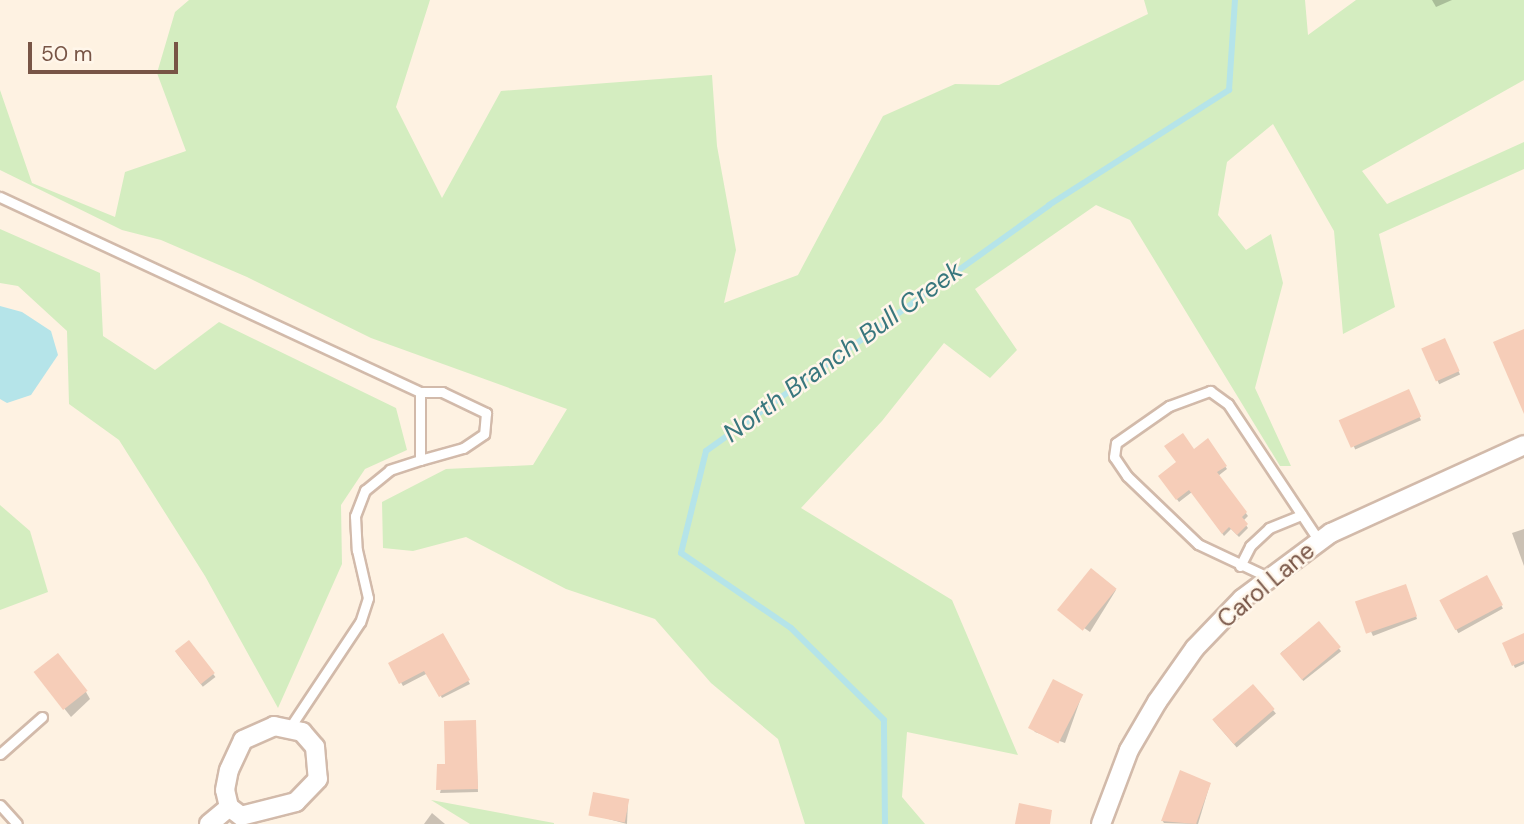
<!DOCTYPE html>
<html>
<head>
<meta charset="utf-8">
<style>
  body { margin:0 }
  #map { position:relative; width:1524px; height:824px; overflow:hidden; background:#fef2e2; font-family:"DM Sans",sans-serif }
  div>[style] { position:absolute }
  .green>* { inset:0; background:#d4edc0 }
  .water>* { inset:0; background:#b5e4e9 }
  .shadow>* { inset:0; background:#0003; transform-origin:0 0 }
  .stream>* { height:6px; margin:-3px; padding:0 3px; transform-origin:3px; border-radius:3px; background:#b5e4e9 }
  .building>* { inset:0; background:#f6cdb8; transform-origin:0 0 }
  .roads { filter:drop-shadow(2px 0 #d2baaa) drop-shadow(-2px 0 #d2baaa) drop-shadow(0 2px #d2baaa) drop-shadow(0 -2px #d2baaa) }
  .lane>* { height:9px; margin:-4.5px; padding:0 4.5px; transform-origin:4.5px; border-radius:4.5px; background:#fff }
  .street>* { height:18px; margin:-9px; padding:0 9px; transform-origin:9px; border-radius:9px; background:#fff }
  span { translate:-50% -50%; white-space:nowrap; text-align:center; line-height:1.15; -webkit-text-stroke:5px #fff6ea; paint-order:stroke }
  .street-label { font-size:24px; color:#785546 }
  .water-label { font-size:26px; color:#39777e; font-style:italic }
  .scale { position:absolute; left:28px; top:42px; width:150px; height:32px; box-sizing:border-box; border:4px solid #785546; border-top:0; padding-left:9px; font-size:21px; line-height:24px; white-space:nowrap; color:#785546; -webkit-text-stroke:5px #fff6ea; paint-order:stroke }
</style>
</head>
<body>
<div id="map">
  <div class="green">
    <div style="clip-path:polygon(189px 0,430px 0,396px 107px,442px 198px,501px 91px,712px 75px,717px 146px,736px 250px,724px 303px,798px 275px,883px 116px,955px 84px,999px 85px,1148px 14px,1144px 0,1305px 0,1308px 35px,1356px 0,1524px 0,1524px 80px,1362px 171px,1387px 204px,1524px 142px,1524px 169px,1379px 234px,1395px 307px,1343px 334px,1334px 231px,1273px 124px,1227px 162px,1218px 215px,1246px 250px,1271px 234px,1283px 283px,1255px 388px,1291px 466px,1280px 466px,1130px 220px,1096px 205px,975px 289px,1017px 350px,990px 378px,944px 343px,882px 421px,801px 508px,952px 600px,1018px 755px,907px 732px,902px 797px,925px 824px,805px 824px,778px 739px,711px 683px,655px 619px,566px 589px,466px 537px,413px 551px,383px 548px,382px 502px,446px 469px,533px 465px,567px 409px,371px 338px,247px 277px,161px 240px,122px 230px,0 170px,0 90px,32px 183px,115px 217px,125px 172px,186px 151px,157px 73px,175px 12px)"></div>
    <div style="clip-path:polygon(0 229px,100px 273px,103px 336px,155px 370px,219px 322px,396px 408px,407px 450px,365px 469px,341px 505px,342px 564px,278px 708px,205px 576px,119px 440px,69px 404px,67px 331px,18px 286px,0 283px)"></div>
    <div style="clip-path:polygon(0 505px,30px 531px,48px 592px,0 610px)"></div>
    <div style="clip-path:polygon(431px 800px,554px 823px,554px 824px,470px 824px)"></div>
  </div>
  <div class="water">
    <div style="clip-path:polygon(0 306px,22px 312px,51px 331px,58px 355px,31px 395px,7px 403px,0 399px)"></div>
  </div>
  <div class="shadow">
    <div style="clip-path:polygon(1432px 0,1452px 0,1436px 7px)"></div>
    <div style="left:1444px;top:340px;width:38px;height:23px;rotate:65deg"></div>
    <div style="left:1408px;top:391px;width:32px;height:72px;rotate:66deg"></div>
    <div style="clip-path:polygon(1208px 441px,1227px 469px,1218px 476px,1248px 516px,1243px 521px,1248px 528px,1239px 537px,1231px 529px,1224px 536px,1192px 492px,1179px 502px,1161px 477px)"></div>
    <div style="clip-path:polygon(1524px 529px,1524px 566px,1512px 533px)"></div>
    <div style="left:1486px;top:578px;width:35px;height:51px;rotate:61deg"></div>
    <div style="clip-path:polygon(1407px 589px,1417px 619px,1373px 636px,1358px 603px)"></div>
    <div style="clip-path:polygon(1116px 590px,1090px 632px,1061px 612px)"></div>
    <div style="left:1319px;top:623px;width:36px;height:48px;rotate:52deg"></div>
    <div style="clip-path:polygon(442px 635px,470px 684px,442px 698px,428px 673px,403px 686px,390px 663px)"></div>
    <div style="clip-path:polygon(1524px 635px,1524px 664px,1515px 668px,1504px 644px)"></div>
    <div style="left:189px;top:643px;width:43px;height:16px;rotate:52deg"></div>
    <div style="clip-path:polygon(37px 674px,86px 692px,90px 699px,71px 717px)"></div>
    <div style="left:1253px;top:687px;width:35px;height:52px;rotate:49deg"></div>
    <div style="clip-path:polygon(1082px 695px,1065px 743px,1035px 732px,1033px 729px)"></div>
    <div style="clip-path:polygon(475px 722px,478px 792px,440px 793px,447px 765px)"></div>
    <div style="clip-path:polygon(1210px 784px,1198px 824px,1164px 823px,1162px 820px)"></div>
    <div style="clip-path:polygon(628px 801px,627px 824px,590px 814px)"></div>
    <div style="clip-path:polygon(432px 813px,445px 824px,424px 824px)"></div>
  </div>
  <div class="stream">
    <div style="left:885px;top:824px;width:104px;rotate:-90.6deg"></div>
    <div style="left:884px;top:720px;width:131px;rotate:-135.3deg"></div>
    <div style="left:791px;top:628px;width:133px;rotate:-145.7deg"></div>
    <div style="left:681px;top:553px;width:105px;rotate:-76.2deg"></div>
    <div style="left:706px;top:451px;width:422px;rotate:-35.6deg"></div>
    <div style="left:1049px;top:205px;width:214px;rotate:-32.6deg"></div>
    <div style="left:1229px;top:90px;width:90px;rotate:-86.2deg"></div>
  </div>
  <div class="building">
    <div style="clip-path:polygon(1524px 329px,1524px 414px,1493px 342px)"></div>
    <div style="left:1445px;top:338px;width:36px;height:26px;rotate:66deg"></div>
    <div style="left:1409px;top:389px;width:30px;height:77px;rotate:66deg"></div>
    <div style="clip-path:polygon(1183px 433px,1194px 449px,1208px 438px,1227px 466px,1217px 472px,1247px 512px,1242px 517px,1248px 524px,1237px 535px,1229px 527px,1222px 534px,1189px 490px,1176px 500px,1158px 476px,1176px 462px,1164px 446px)"></div>
    <div style="left:1091px;top:568px;width:33px;height:54px;rotate:39deg"></div>
    <div style="left:1487px;top:575px;width:34px;height:54px;rotate:62deg"></div>
    <div style="left:1406px;top:584px;width:34px;height:54px;rotate:71deg"></div>
    <div style="left:1319px;top:621px;width:34px;height:51px;rotate:50deg"></div>
    <div style="clip-path:polygon(443px 633px,470px 680px,439px 697px,424px 671px,399px 684px,388px 663px)"></div>
    <div style="clip-path:polygon(1524px 633px,1524px 661px,1512px 666px,1502px 643px)"></div>
    <div style="left:189px;top:640px;width:42px;height:18px;rotate:52deg"></div>
    <div style="left:58px;top:653px;width:48px;height:31px;rotate:52deg"></div>
    <div style="left:1053px;top:679px;width:34px;height:55px;rotate:27deg"></div>
    <div style="left:1253px;top:684px;width:33px;height:54px;rotate:49deg"></div>
    <div style="clip-path:polygon(476px 720px,478px 789px,436px 790px,437px 764px,445px 764px,444px 721px)"></div>
    <div style="clip-path:polygon(1180px 770px,1211px 783px,1196px 824px,1161px 821px)"></div>
    <div style="left:593px;top:792px;width:37px;height:24px;rotate:11deg"></div>
    <div style="clip-path:polygon(1019px 803px,1052px 810px,1050px 824px,1015px 824px)"></div>
  </div>
  <div class="roads">
    <div class="lane">
      <div style="left:0;top:197px;width:463px;rotate:24.9deg"></div>
      <div style="left:420px;top:392px;width:68px;rotate:90deg"></div>
      <div style="left:420px;top:460px;width:32px;rotate:162deg"></div>
      <div style="left:390px;top:470px;width:32px;rotate:141deg"></div>
      <div style="left:365px;top:490px;width:28px;rotate:111deg"></div>
      <div style="left:355px;top:516px;width:34px;rotate:87deg"></div>
      <div style="left:357px;top:550px;width:49px;rotate:77.1deg"></div>
      <div style="left:368px;top:598px;width:25px;rotate:108deg"></div>
      <div style="left:360px;top:622px;width:128px;rotate:123.6deg"></div>
      <div style="left:420px;top:392px;width:22px"></div>
      <div style="left:442px;top:392px;width:49px;rotate:25.5deg"></div>
      <div style="left:486px;top:413px;width:21px;rotate:95deg"></div>
      <div style="left:484px;top:434px;width:25px;rotate:146deg"></div>
      <div style="left:463px;top:448px;width:45px;rotate:164.4deg"></div>
      <div style="left:1240px;top:566px;width:22px;rotate:-63deg"></div>
      <div style="left:1250px;top:546px;width:26px;rotate:-43deg"></div>
      <div style="left:1269px;top:528px;width:35px;rotate:-22deg"></div>
      <div style="left:1268px;top:577px;width:77px;rotate:-154.8deg"></div>
      <div style="left:1198px;top:544px;width:98px;rotate:-136.2deg"></div>
      <div style="left:1127px;top:476px;width:23px;rotate:-124deg"></div>
      <div style="left:1114px;top:457px;width:14px;rotate:-82deg"></div>
      <div style="left:1116px;top:443px;width:65px;rotate:-34.9deg"></div>
      <div style="left:1169px;top:406px;width:44px;rotate:-20.1deg"></div>
      <div style="left:1210px;top:391px;width:22px;rotate:36deg"></div>
      <div style="left:1228px;top:404px;width:164px;rotate:56.4deg"></div>
      <div style="left:0;top:754px;width:56px;rotate:-41.4deg"></div>
      <div style="left:0;top:805px;width:25px;rotate:48deg"></div>
    </div>
    <div class="street">
      <div style="left:274px;top:726px;width:29px;rotate:12deg"></div>
      <div style="left:302px;top:732px;width:20px;rotate:49deg"></div>
      <div style="left:315px;top:747px;width:32px;rotate:85deg"></div>
      <div style="left:318px;top:779px;width:32px;rotate:134deg"></div>
      <div style="left:296px;top:802px;width:57px;rotate:165.7deg"></div>
      <div style="left:241px;top:816px;width:15px;rotate:-143deg"></div>
      <div style="left:229px;top:807px;width:17px;rotate:-103deg"></div>
      <div style="left:225px;top:790px;width:20px;rotate:-79deg"></div>
      <div style="left:229px;top:770px;width:33px;rotate:-65deg"></div>
      <div style="left:243px;top:740px;width:34px;rotate:-24deg"></div>
      <div style="left:209px;top:824px;width:26px;rotate:-40deg"></div>
      <div style="left:1101px;top:824px;width:79px;rotate:-69.3deg"></div>
      <div style="left:1129px;top:750px;width:56px;rotate:-59.7deg"></div>
      <div style="left:1157px;top:702px;width:66px;rotate:-54.9deg"></div>
      <div style="left:1195px;top:648px;width:68px;rotate:-46.2deg"></div>
      <div style="left:1242px;top:599px;width:111px;rotate:-36.6deg"></div>
      <div style="left:1331px;top:533px;width:212px;rotate:-24.5deg"></div>
    </div>
  </div>
  <div class="street-label">
    <span style="left:1266px;top:585px;rotate:-40deg">Carol Lane</span>
  </div>
  <div class="water-label">
    <span style="left:843px;top:352px;rotate:-36deg">North Branch Bull Creek</span>
  </div>
  <div class="scale">50 m</div>
</div>
</body>
</html>
